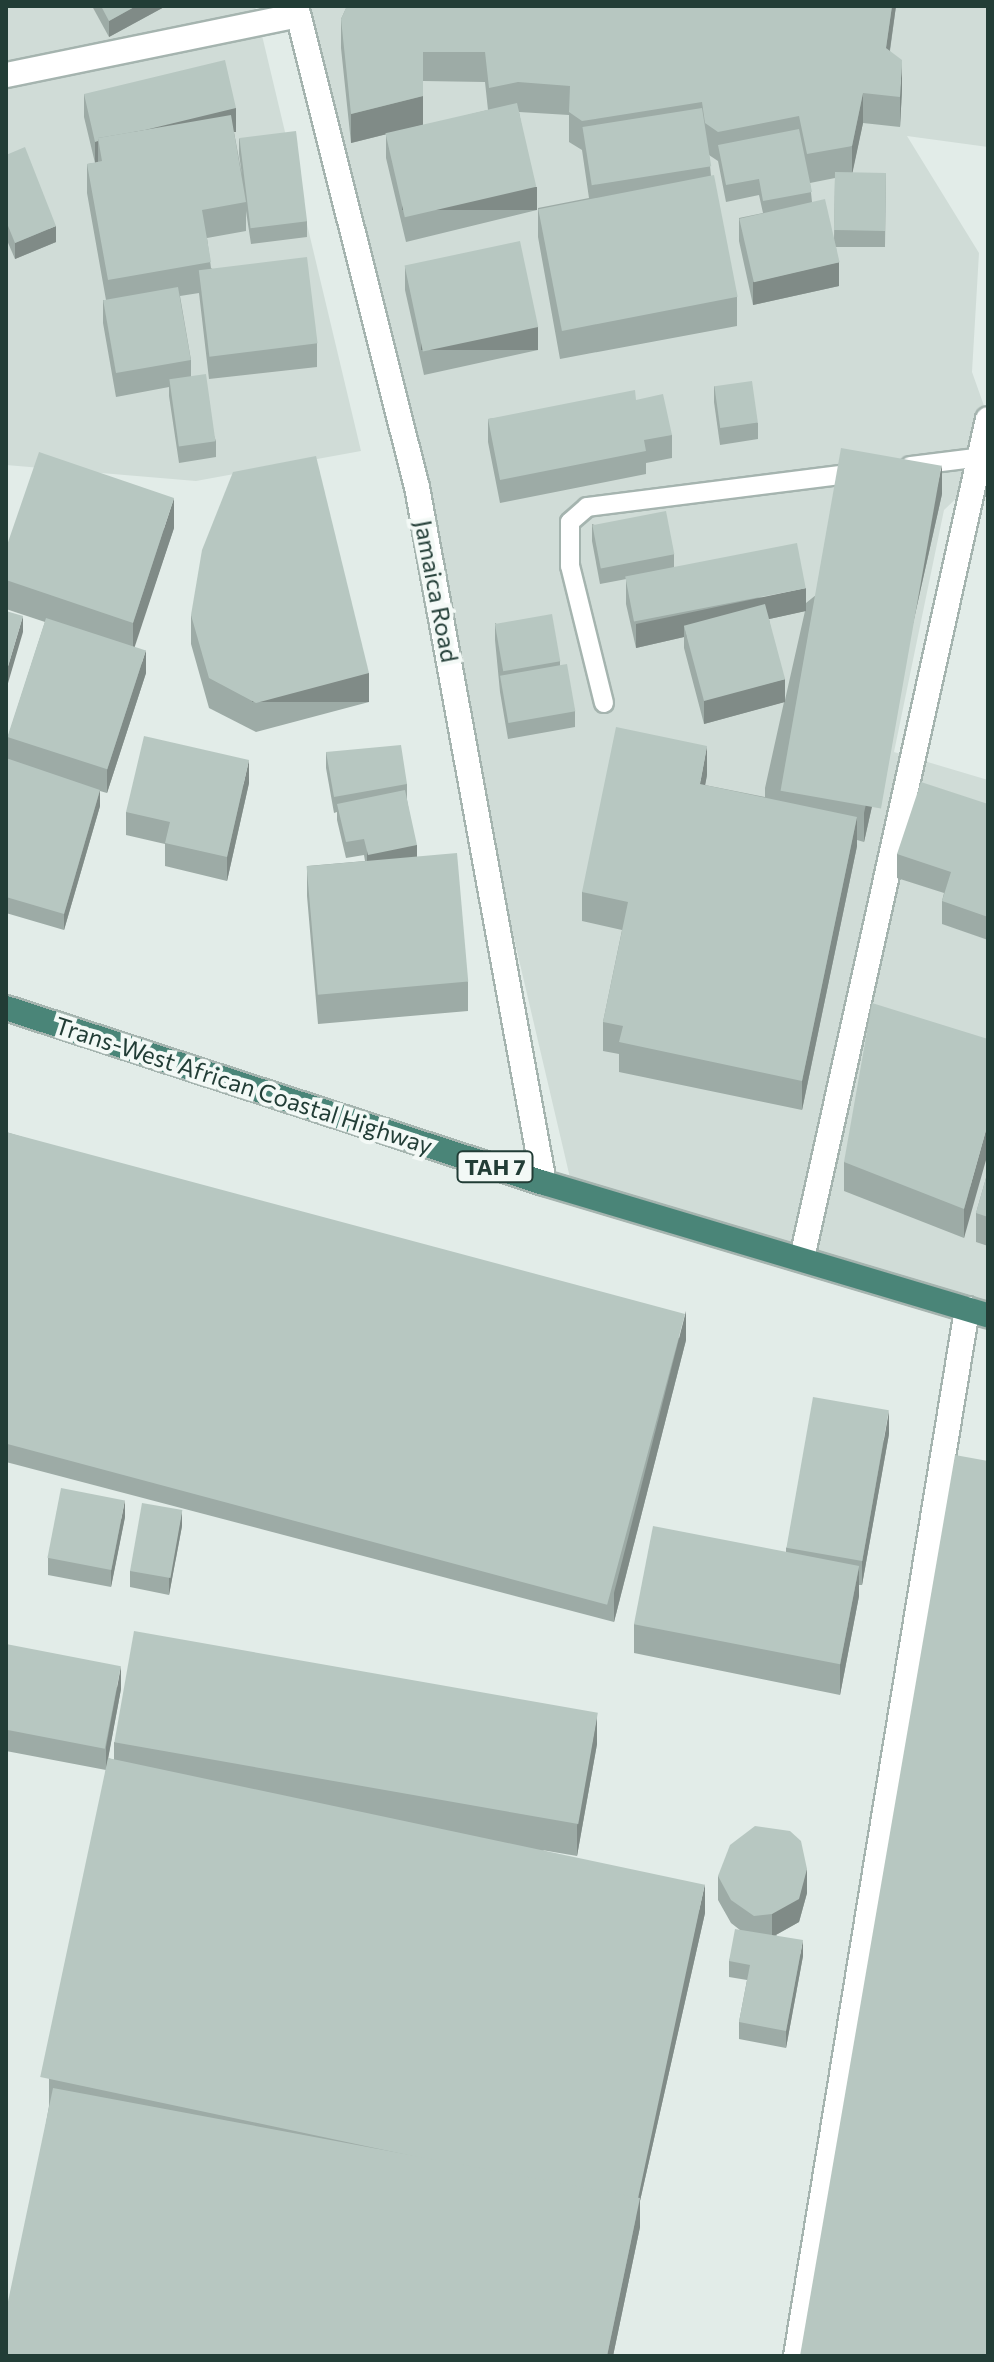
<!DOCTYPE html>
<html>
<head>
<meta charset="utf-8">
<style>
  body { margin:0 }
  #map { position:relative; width:994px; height:2362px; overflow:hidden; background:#e2ece8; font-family:Commissioner,sans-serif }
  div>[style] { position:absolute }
  .built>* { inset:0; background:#d0dcd7 }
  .roads { filter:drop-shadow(2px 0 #a5b4af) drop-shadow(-2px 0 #a5b4af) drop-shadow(0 2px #a5b4af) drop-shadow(0 -2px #a5b4af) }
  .service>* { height:18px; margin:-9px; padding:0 9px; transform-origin:9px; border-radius:9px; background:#fff }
  .minor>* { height:24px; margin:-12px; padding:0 12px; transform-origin:12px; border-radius:12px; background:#fff }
  .tertiary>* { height:24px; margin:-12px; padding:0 12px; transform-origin:12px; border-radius:12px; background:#fff }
  .trunk>* { height:24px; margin:-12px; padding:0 12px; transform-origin:12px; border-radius:12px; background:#4a8578 }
  .wall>* { inset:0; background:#9daba6 }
  .shaded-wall>* { inset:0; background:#808b87; transform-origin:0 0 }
  .building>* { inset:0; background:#b7c7c1; transform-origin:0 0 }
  span { translate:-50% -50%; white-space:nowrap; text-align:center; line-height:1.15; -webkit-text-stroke:8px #f3f9f6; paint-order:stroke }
  .shield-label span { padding:2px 6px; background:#f3f9f6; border:2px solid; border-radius:6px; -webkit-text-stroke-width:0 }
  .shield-label { font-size:22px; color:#223d36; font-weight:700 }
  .street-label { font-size:24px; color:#223d36 }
  .frame { position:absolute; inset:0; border:8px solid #223d36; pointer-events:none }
</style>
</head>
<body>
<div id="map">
  <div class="built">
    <div style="clip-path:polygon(6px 6px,255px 6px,361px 451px,196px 481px,6px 465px)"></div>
    <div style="clip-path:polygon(302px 6px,988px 6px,988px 147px,907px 136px,979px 253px,972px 372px,988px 417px,988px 468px,944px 510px,894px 752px,988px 780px,988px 1306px,571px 1182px,298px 15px)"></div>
  </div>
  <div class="roads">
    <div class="service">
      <div style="left:910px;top:466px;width:73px;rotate:-7.1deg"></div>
      <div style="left:604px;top:703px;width:141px;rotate:-103.9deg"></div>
      <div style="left:570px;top:566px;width:44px;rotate:-90deg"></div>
      <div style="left:570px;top:522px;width:23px;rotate:-41deg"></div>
      <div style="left:587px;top:507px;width:272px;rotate:-7.2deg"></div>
    </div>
    <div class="minor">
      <div style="left:6px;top:75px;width:298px;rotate:-11.6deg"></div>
      <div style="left:802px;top:1258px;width:859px;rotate:-77.5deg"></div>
      <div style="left:796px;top:2356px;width:1061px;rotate:-80.72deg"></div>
    </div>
    <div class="tertiary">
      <div style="left:296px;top:6px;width:496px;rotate:75.9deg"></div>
      <div style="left:417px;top:487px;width:707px;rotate:79.66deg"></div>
    </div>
    <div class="trunk">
      <div style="left:6px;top:1008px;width:566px;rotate:18.02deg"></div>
      <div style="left:544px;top:1183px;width:463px;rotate:16.6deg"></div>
    </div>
  </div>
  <div class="wall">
    <div style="clip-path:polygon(92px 6px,166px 6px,109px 37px)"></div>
    <div style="clip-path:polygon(evenodd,347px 6px,896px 6px,890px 51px,902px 90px,900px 127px,863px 123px,852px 173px,886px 173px,885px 247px,836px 247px,839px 286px,753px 305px,739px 241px,739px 218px,763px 213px,759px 195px,726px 202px,718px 161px,709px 155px,711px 176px,737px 297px,737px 326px,560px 359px,538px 237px,538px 208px,589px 198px,582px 150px,569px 142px,569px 115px,519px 112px,537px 210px,406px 242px,386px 158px,386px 135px,488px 110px,485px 82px,423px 81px,423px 125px,351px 143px,341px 48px,341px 19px,347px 6px,835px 178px,834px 240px,812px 202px,810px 183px,835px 178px)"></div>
    <div style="clip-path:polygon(84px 94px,236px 132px,234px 132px,242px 175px,239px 154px,239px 138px,307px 221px,307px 237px,251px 244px,246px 211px,246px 231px,207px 238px,211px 268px,317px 343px,317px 367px,209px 379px,199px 293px,180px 296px,191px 360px,191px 377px,216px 441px,216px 457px,179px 463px,169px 396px,169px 387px,116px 397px,103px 323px,103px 300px,106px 300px,87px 193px,87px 164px,95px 163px,84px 117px)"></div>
    <div style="clip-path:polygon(6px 155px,56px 242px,15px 259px,6px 238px)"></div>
    <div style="clip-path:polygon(405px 266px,538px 350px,424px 375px,405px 290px)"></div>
    <div style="clip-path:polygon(714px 386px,758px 423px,758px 439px,720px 445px,714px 402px)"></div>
    <div style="clip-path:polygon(636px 400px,672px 435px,672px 458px,646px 463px,646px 474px,500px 503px,488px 442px,488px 419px)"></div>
    <div style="clip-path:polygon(evenodd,942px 494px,864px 842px,857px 840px,857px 846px,802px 1110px,619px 1072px,619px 1054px,603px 1051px,603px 1022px,622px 930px,582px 921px,582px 892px,707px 775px,705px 785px,765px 797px,765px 788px,784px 702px,704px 724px,684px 648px,684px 637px,636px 648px,626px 604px,626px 581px,806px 603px,942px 494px,805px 611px,785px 700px,769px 619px,805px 611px)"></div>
    <div style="clip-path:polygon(592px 524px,674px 554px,674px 570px,600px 584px,592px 541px)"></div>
    <div style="clip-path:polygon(174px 528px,134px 646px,146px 673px,107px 793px,100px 791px,100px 806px,64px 930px,6px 913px,6px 758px,8px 759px,8px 737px,45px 622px,6px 609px,6px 548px)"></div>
    <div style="clip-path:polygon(191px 615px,369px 702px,256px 732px,209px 708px,191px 644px)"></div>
    <div style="clip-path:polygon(495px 623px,560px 661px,560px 665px,575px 711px,575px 727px,508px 739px,500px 692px,495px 640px)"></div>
    <div style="clip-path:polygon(326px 752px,407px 784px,407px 800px,417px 857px,468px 982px,468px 1011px,318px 1024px,307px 896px,307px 866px,365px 861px,364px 855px,346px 858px,337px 820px,337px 812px,334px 813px,326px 768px)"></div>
    <div style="clip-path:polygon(249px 783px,227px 881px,165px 866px,165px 844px,126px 835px,126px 812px)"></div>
    <div style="clip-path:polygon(988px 804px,988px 940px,942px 924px,942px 901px,944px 893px,897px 878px,897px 854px)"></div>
    <div style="clip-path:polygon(988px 1039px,964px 1238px,844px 1191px,844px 1162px)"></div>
    <div style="clip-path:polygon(6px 1132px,686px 1340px,614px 1622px,6px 1462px)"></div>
    <div style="clip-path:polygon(988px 1171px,988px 1246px,976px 1242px,976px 1213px)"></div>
    <div style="clip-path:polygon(889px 1434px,862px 1585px,859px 1585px,859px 1596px,840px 1695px,634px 1653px,634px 1624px,786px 1552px,786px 1548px)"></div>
    <div style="clip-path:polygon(125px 1517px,111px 1587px,48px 1575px,48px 1558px)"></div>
    <div style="clip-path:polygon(182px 1526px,169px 1595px,130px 1587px,130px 1571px)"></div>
    <div style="clip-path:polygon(6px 1644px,121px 1689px,108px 1758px,114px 1760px,114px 1742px,597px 1744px,577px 1856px,542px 1850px,705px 1913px,640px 2201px,640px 2227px,613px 2356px,6px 2356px,49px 2106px,49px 2079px,106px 1770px,6px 1751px)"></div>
    <div style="clip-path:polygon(718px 1876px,807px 1893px,799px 1922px,776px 1935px,803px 1956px,786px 2048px,739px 2039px,739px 2022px,747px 1980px,729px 1977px,729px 1961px,740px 1930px,731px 1923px,718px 1900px)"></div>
  </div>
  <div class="shaded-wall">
    <div style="clip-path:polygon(136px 6px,166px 6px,109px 37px,109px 21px)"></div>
    <div style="clip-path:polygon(892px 6px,896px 6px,886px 77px,886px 48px)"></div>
    <div style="clip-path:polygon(902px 60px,902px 90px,900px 127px,900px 97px)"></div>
    <div style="clip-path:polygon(863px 93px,863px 123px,852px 175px,852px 146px)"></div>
    <div style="clip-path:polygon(423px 96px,423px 125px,351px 143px,351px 114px)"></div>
    <div style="left:236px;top:108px;width:24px;height:142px;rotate:90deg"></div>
    <div style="left:98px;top:141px;width:23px;height:3px;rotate:90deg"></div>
    <div style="left:537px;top:187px;width:23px;height:135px;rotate:90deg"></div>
    <div style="clip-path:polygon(56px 226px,56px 242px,15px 259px,15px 243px)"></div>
    <div style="clip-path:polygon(839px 262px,839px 286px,753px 305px,753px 282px)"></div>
    <div style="left:538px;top:327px;width:23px;height:117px;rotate:90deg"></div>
    <div style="clip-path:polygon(942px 465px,942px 494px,864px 842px,864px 813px)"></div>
    <div style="clip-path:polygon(174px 498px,174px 528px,133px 652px,133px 623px)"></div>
    <div style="clip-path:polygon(806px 588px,806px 611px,687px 637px,684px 625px,684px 637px,636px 648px,636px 624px)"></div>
    <div style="clip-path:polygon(23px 616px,23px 632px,6px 690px,6px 673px)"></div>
    <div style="clip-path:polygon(146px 650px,146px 673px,107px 793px,107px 770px)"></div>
    <div style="left:369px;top:673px;width:29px;height:117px;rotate:90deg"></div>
    <div style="clip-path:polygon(785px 679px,785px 702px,704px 724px,704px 700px)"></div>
    <div style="clip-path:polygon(707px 746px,707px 775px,700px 813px,700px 784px)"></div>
    <div style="clip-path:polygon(249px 760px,249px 783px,227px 881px,227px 857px)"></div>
    <div style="clip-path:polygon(100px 790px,100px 806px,64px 930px,64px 914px)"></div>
    <div style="clip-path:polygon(857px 817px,857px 846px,802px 1110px,802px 1081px)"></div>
    <div style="left:417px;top:845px;width:16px;height:50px;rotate:90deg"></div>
    <div style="clip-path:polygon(988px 1123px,988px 1153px,964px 1238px,964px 1209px)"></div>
    <div style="clip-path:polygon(686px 1311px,686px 1340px,614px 1622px,614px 1593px)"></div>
    <div style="clip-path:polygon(889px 1411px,889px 1434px,862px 1585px,862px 1562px)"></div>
    <div style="clip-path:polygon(125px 1500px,125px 1517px,111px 1587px,111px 1571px)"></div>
    <div style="clip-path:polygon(182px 1510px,182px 1526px,169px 1595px,169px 1578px)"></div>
    <div style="clip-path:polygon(859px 1567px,859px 1596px,840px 1695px,840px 1665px)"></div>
    <div style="clip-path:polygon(121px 1666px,121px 1689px,106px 1770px,106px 1747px)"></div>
    <div style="clip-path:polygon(597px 1715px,597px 1744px,577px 1856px,577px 1826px)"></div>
    <div style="clip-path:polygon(807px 1869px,807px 1893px,799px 1922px,772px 1937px,772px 1914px)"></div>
    <div style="clip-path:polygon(705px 1884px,705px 1913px,640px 2201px,640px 2227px,613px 2356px,607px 2356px,636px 2217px,636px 2189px)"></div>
    <div style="clip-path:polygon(803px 1940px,803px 1956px,786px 2048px,786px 2031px)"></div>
  </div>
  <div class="building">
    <div style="clip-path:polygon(101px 6px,136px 6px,109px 21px)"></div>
    <div style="clip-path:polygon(347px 6px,892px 6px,886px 48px,902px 60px,900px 97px,863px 93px,852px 146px,807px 154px,799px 116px,718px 132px,705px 123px,702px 102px,582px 121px,569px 112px,570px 86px,518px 82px,489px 88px,485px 52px,423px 52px,423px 96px,351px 114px,341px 19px)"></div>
    <div style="clip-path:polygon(225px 60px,236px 108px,145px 130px,98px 138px,98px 141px,95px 142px,84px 94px)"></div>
    <div style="left:517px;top:103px;width:86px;height:135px;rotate:77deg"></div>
    <div style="left:702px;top:108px;width:59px;height:121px;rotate:81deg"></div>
    <div style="clip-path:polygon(231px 115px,246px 202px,202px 210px,211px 262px,108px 280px,87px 164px,102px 161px,98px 138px)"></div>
    <div style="clip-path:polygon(799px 129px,812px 192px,763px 201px,759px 179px,726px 185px,718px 145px)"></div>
    <div style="left:296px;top:131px;width:91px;height:57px;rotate:83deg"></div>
    <div style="clip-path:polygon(25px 147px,56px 226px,15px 243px,6px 221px,6px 155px)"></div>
    <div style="left:835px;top:172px;width:51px;height:58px;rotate:1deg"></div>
    <div style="left:714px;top:175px;width:124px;height:179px;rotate:79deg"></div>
    <div style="left:825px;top:199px;width:65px;height:88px;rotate:77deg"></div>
    <div style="left:520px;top:241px;width:88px;height:118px;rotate:78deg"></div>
    <div style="left:307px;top:257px;width:87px;height:109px;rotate:83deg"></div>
    <div style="left:178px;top:287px;width:74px;height:76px;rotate:80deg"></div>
    <div style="left:206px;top:374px;width:68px;height:37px;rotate:82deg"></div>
    <div style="left:752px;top:381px;width:42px;height:38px;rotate:82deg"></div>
    <div style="clip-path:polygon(635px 390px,636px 400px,663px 394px,672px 435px,644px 440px,646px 451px,500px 480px,488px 419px)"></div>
    <div style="left:841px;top:448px;width:102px;height:348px;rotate:10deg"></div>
    <div style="clip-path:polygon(39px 452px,174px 498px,133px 623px,6px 580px,6px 548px)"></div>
    <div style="clip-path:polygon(316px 456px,369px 673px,256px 703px,209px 678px,191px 615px,202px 550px,233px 472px)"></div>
    <div style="left:666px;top:511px;width:44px;height:75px;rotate:79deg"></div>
    <div style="left:797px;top:543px;width:46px;height:175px;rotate:79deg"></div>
    <div style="left:765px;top:604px;width:78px;height:84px;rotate:75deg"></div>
    <div style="clip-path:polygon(6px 611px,23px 616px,6px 673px)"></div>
    <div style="left:552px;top:614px;width:48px;height:58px;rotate:80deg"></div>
    <div style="left:46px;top:618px;width:105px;height:125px;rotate:18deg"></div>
    <div style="left:567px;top:664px;width:48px;height:68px;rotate:80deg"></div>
    <div style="clip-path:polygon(616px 727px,707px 746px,700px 784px,857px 817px,802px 1081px,619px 1042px,623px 1026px,603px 1022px,628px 902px,582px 892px)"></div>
    <div style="clip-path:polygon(144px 736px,249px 760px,227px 857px,165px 843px,170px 822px,126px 812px)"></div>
    <div style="clip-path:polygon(401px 745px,407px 784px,334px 797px,326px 752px)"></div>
    <div style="clip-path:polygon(6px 758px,100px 790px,64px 914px,6px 897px)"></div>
    <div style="clip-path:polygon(921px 782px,988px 804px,988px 917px,942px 901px,951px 872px,897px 854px)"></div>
    <div style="clip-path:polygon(405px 790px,417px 845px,368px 855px,364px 839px,346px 842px,337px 804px)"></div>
    <div style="left:457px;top:853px;width:129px;height:151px;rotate:85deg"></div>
    <div style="clip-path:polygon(872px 1003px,988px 1039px,988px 1123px,964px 1209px,844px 1162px)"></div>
    <div style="left:6px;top:1132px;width:703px;height:301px;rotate:15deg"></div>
    <div style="clip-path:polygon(988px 1171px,988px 1217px,976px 1213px)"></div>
    <div style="left:813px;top:1397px;width:77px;height:153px;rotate:10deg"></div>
    <div style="clip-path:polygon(955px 1455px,988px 1461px,988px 2356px,800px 2356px)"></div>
    <div style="left:61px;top:1488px;width:65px;height:71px;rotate:11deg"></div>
    <div style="left:142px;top:1503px;width:41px;height:69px;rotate:10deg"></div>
    <div style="left:653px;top:1526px;width:210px;height:100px;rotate:11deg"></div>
    <div style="left:134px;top:1631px;width:471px;height:113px;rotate:10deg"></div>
    <div style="left:6px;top:1644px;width:117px;height:84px;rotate:11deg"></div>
    <div style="left:108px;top:1758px;width:610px;height:326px;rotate:12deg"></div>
    <div style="clip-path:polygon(755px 1826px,790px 1831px,801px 1841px,807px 1869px,799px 1899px,772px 1914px,754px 1916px,731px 1900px,718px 1876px,730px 1845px)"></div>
    <div style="clip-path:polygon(735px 1929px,803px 1940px,786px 2031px,739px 2022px,750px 1965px,729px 1961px)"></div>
    <div style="clip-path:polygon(53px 2088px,640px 2198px,607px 2356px,6px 2356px,6px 2311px)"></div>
  </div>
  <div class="shield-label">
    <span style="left:495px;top:1167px">TAH 7</span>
  </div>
  <div class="street-label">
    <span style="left:437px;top:591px;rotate:79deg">Jamaica Road</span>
    <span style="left:244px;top:1085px;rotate:18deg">Trans-West African Coastal Highway</span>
  </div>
  <div class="frame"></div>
</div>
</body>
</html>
